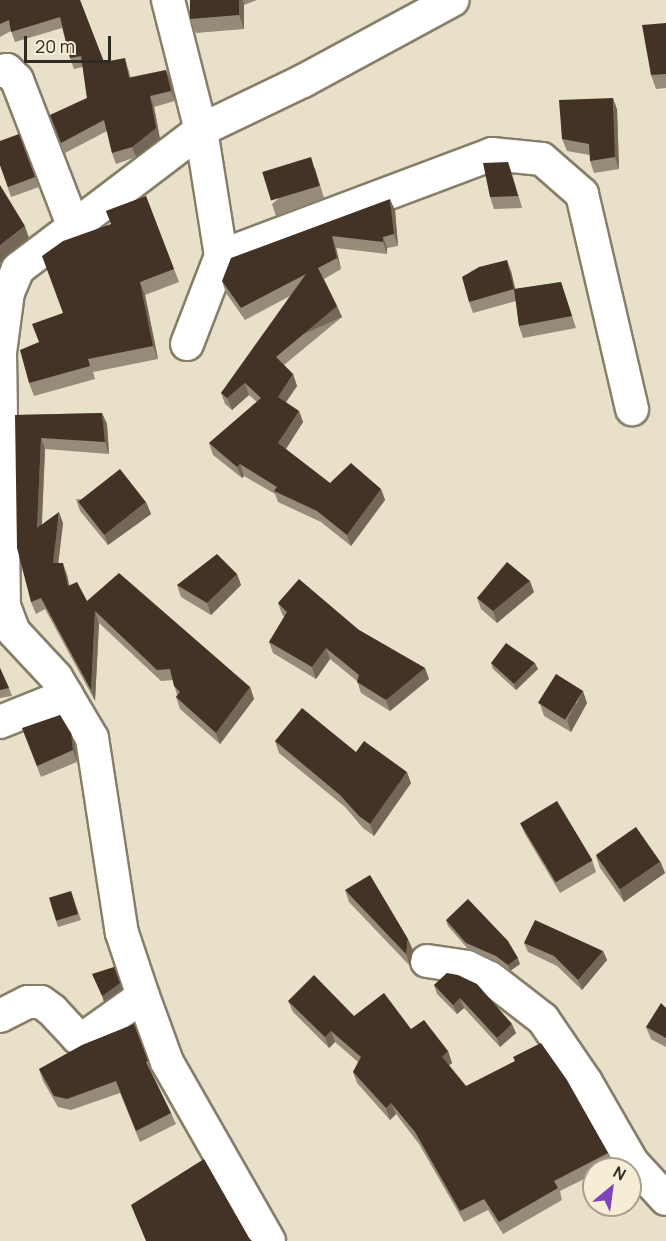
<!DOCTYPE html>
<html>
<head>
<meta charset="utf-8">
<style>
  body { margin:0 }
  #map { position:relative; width:666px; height:1241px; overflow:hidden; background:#e9e0c9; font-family:Manrope,sans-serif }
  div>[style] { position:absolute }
  .roads { filter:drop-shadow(2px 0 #867e69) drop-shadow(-2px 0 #867e69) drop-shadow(0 2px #867e69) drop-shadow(0 -2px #867e69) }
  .minor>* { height:32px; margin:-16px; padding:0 16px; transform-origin:16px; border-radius:16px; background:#fff }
  .wall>* { inset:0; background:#968a78 }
  .shaded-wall>* { inset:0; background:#756757; transform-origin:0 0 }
  .building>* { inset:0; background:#433326; transform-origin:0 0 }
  span { translate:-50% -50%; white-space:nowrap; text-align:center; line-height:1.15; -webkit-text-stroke:6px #f6edd6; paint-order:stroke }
  .north { position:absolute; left:582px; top:1157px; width:60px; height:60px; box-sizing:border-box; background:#f6edd6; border:2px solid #a7a08f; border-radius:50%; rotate:29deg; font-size:16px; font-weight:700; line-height:24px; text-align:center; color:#302c24 }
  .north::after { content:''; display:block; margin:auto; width:21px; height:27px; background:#8143b9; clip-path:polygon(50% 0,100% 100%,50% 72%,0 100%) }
  .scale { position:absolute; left:24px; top:36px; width:87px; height:27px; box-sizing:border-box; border:3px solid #302c24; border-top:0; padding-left:8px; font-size:18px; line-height:21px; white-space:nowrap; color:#302c24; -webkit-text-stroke:4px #f6edd6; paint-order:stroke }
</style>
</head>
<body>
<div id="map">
  <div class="roads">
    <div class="minor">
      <div style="left:168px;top:0;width:134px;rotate:75.8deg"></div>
      <div style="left:201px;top:130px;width:230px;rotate:142.8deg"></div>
      <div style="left:18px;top:269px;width:25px;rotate:113deg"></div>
      <div style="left:8px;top:292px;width:62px;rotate:97.5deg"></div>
      <div style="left:0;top:353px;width:253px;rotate:89.1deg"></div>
      <div style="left:4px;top:606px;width:28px;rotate:69deg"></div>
      <div style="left:14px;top:632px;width:62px;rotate:47deg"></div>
      <div style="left:56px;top:677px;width:71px;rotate:59.5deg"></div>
      <div style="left:92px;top:738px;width:197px;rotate:81.3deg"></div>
      <div style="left:122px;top:933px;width:66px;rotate:71.6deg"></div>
      <div style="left:143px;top:996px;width:70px;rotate:70deg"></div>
      <div style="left:167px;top:1062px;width:206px;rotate:60.3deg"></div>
      <div style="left:0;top:71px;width:7px;rotate:-8deg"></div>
      <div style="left:7px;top:70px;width:14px;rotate:45deg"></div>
      <div style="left:17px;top:80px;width:155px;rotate:68.9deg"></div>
      <div style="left:221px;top:256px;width:290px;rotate:-20.6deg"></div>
      <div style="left:492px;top:154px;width:50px;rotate:5.7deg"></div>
      <div style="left:542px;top:159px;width:53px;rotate:41.2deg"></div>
      <div style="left:582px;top:194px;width:221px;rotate:76.9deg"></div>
      <div style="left:187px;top:344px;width:94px;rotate:-68.9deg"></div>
      <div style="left:221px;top:256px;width:128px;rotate:-99deg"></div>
      <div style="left:201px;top:130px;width:113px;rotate:-25.7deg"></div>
      <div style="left:303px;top:81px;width:170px;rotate:-28.4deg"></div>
      <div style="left:0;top:722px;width:72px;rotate:-21.9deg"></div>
      <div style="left:427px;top:961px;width:40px;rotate:8.5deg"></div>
      <div style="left:467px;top:967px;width:25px;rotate:26deg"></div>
      <div style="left:490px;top:978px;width:67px;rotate:37.7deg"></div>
      <div style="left:543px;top:1019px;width:76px;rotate:55.7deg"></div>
      <div style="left:586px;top:1082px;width:92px;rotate:60.1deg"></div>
      <div style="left:632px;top:1162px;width:50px;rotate:47.4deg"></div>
      <div style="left:0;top:1016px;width:31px;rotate:-27deg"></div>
      <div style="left:28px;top:1002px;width:13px"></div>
      <div style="left:41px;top:1002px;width:14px;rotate:36deg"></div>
      <div style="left:52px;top:1010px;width:37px;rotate:47deg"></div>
      <div style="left:77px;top:1037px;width:7px;rotate:8deg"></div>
      <div style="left:84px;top:1038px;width:72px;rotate:-35.4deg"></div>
    </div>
  </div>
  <div class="wall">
    <div style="clip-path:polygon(0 0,80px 0,104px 62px,128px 69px,130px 77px,166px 70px,175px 101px,154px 107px,160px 139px,136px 157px,116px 164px,112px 153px,107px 131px,65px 153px,50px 115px,87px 98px,83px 67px,74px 69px,70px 58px,62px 28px,15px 42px,11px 31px,0 37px)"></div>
    <div style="clip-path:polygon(190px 0,257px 0,244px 5px,244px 29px,196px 33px,190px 19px)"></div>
    <div style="clip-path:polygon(666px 23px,666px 88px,656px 89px,651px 75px)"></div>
    <div style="clip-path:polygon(617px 109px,619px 169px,594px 173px,590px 161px,590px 155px,567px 151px,562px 139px)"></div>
    <div style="clip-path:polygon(19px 134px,39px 187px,11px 197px,0 165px)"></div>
    <div style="clip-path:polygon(508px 162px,522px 208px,494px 209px,490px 197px)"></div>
    <div style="clip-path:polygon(315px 168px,324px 198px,276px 216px,272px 204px)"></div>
    <div style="clip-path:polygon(146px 196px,179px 282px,145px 295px,158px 359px,93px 372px,95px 379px,34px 396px,29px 383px,39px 342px,63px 313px,111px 224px,106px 211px)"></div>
    <div style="clip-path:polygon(395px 210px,398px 246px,387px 248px,387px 254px,336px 248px,341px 269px,324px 279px,337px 306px,342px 317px,284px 365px,293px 374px,297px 386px,286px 402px,299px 411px,303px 422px,286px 449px,330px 483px,381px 489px,385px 500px,351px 546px,321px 522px,278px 502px,275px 494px,244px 476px,242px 478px,213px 455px,209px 443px,257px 402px,249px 395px,232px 410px,225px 404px,221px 393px,290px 296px,245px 320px,226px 293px,222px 281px)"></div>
    <div style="clip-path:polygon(511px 271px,515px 289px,561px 282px,576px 328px,523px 338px,519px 326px,516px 301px,473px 313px,469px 302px)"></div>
    <div style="clip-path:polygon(102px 413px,107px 424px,109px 454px,45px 449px,42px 524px,63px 523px,58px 563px,67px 575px,69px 585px,87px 601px,250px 687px,254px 699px,220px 744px,180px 709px,176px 697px,177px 695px,173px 680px,161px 681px,99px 623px,95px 701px,45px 609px,36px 614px,31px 602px,15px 415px)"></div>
    <div style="clip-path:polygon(76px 499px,146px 502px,151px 514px,108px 545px,80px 511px)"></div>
    <div style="clip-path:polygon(237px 574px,241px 585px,211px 615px,181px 597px,177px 585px)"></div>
    <div style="clip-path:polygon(534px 592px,497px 623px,481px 609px,477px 598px)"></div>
    <div style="clip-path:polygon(278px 603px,359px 630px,425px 668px,429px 679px,390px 711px,361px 693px,357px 681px,330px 659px,316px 679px,273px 653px,269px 642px,284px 617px,282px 614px)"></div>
    <div style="clip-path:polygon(491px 663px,538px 669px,516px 690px,493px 669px)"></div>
    <div style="clip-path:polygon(0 668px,9px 688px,12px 696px,0 698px)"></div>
    <div style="clip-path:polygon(587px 703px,571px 732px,544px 716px,540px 704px)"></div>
    <div style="clip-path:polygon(22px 728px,71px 733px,75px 744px,77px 762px,41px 777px)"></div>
    <div style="clip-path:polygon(275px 741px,356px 752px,411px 783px,374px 836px,363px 828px,345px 807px,279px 753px)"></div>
    <div style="clip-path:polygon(520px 823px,592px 860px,596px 872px,560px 893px,525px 834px)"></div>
    <div style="clip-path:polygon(596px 856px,660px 861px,665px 873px,624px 902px,600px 868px)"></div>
    <div style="clip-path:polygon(345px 890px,413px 950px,410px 966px,349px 902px)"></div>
    <div style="clip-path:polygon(71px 891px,81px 920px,58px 927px,56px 921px)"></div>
    <div style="clip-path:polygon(446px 920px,520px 964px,510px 971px,498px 962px,468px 949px,448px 926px)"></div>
    <div style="clip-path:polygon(524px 943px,603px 951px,607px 960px,582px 990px,557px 966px,528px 952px)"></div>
    <div style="clip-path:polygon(447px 973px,516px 1033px,500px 1047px,464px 1008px,457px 1014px,437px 994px,434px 985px)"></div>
    <div style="clip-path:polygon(288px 1001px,411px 1029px,448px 1051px,452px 1063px,449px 1065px,466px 1086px,608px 1153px,613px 1164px,604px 1169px,594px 1169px,594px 1174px,560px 1191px,562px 1200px,503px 1234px,488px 1210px,464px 1222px,419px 1144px,396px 1114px,390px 1120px,357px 1083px,353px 1072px,358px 1062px,335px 1042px,329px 1048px,293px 1012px)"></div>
    <div style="clip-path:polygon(666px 1008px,666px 1047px,651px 1039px,646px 1027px)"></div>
    <div style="clip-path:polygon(134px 1024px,152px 1073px,171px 1113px,176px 1124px,140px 1142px,120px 1093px,71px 1110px,58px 1107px,43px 1081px,39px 1069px)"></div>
  </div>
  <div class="shaded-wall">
    <div style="clip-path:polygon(239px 0,243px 0,244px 5px,244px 29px,239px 15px)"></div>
    <div style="clip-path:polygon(125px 58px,128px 69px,133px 88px,129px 78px)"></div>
    <div style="clip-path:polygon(166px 70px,170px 80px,175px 101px,171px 91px)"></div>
    <div style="clip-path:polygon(150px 96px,154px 107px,160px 139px,136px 157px,132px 147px)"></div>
    <div style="clip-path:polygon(613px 98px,617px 109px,619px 169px,615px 157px)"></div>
    <div style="clip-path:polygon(508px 162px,512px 174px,522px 208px,518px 196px)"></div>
    <div style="clip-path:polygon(390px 199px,395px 210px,398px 246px,394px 234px)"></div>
    <div style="clip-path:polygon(25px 226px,29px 238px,7px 255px,0 263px,0 246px,3px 243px)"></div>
    <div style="clip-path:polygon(332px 236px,336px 248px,341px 269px,337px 258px)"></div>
    <div style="clip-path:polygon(383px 237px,387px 248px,387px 254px,383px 242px)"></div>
    <div style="clip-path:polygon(507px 260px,511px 271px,518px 301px,514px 289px)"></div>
    <div style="clip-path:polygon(140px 282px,145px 295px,158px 359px,153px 346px)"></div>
    <div style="left:337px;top:306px;width:12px;height:80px;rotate:66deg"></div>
    <div style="clip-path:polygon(293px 374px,297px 386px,282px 408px,278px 397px)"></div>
    <div style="clip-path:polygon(245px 383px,249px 395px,232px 410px,227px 398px)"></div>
    <div style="clip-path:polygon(299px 411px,303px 422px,282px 455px,278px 443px)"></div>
    <div style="clip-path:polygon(102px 413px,107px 424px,109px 454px,105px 442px)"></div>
    <div style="clip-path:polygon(41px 438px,45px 449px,41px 539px,37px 528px)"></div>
    <div style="clip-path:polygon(240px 464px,244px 476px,242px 478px,237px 467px)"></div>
    <div style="clip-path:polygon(381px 489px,385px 500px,351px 546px,347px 535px)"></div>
    <div style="clip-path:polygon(146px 502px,151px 514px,108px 545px,104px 534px)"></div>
    <div style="clip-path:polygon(59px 512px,63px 523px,57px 574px,53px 563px)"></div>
    <div style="clip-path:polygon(63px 563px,67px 575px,72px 598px,68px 586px)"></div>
    <div style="clip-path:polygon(237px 574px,241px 585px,211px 615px,207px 603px)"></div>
    <div style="clip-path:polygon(530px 581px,534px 592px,497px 623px,493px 611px)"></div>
    <div style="clip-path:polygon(95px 611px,99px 623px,95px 701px,91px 690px)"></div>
    <div style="clip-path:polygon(326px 648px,330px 659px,316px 679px,312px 667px)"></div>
    <div style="clip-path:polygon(535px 663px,538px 669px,516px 690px,514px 684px)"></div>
    <div style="clip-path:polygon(425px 668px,429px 679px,390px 711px,386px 700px)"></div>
    <div style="clip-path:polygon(250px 687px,254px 699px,220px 744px,216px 733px)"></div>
    <div style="clip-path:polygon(583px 691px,587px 703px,571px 732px,567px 720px)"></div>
    <div style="clip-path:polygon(71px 733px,75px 744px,77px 762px,73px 750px)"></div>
    <div style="clip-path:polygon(407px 772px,411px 783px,374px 836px,370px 824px)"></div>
    <div style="clip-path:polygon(660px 861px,665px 873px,624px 902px,620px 890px)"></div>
    <div style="clip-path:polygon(408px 939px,413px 950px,410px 966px,406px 954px)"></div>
    <div style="clip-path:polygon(603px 951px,607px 960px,582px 990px,578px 980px)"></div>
    <div style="clip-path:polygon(518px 958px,520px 964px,510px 971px,508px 965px)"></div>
    <div style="clip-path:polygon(114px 967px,122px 989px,104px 1002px,102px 996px)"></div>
    <div style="clip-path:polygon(460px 998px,464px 1008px,457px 1014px,453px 1005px)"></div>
    <div style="clip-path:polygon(512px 1024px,516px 1033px,500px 1047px,497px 1038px)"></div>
    <div style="clip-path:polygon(331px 1031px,335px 1042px,329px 1048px,325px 1037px)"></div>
    <div style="clip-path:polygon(448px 1051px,452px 1063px,446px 1068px,442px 1057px)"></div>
    <div style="clip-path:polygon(391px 1103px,396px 1114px,390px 1120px,386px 1108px)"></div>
  </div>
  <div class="building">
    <div style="clip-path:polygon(0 0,80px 0,104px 62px,125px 58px,129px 78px,166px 70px,171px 91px,150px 96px,156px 128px,132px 147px,112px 153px,104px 120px,61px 143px,50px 115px,87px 98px,81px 56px,70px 58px,60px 17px,11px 32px,9px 20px,0 24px)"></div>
    <div style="clip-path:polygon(190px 0,239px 0,239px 15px,190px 19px)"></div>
    <div style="clip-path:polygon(666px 23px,666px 74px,651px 75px,642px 25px)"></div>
    <div style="clip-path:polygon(613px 98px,615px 157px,590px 161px,589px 144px,562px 139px,559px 100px)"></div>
    <div style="clip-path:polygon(19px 134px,35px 177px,8px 187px,0 165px,0 141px)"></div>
    <div style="left:311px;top:157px;width:30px;height:51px;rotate:73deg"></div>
    <div style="clip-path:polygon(508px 162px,518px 196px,490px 197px,483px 163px)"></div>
    <div style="clip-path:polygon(0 185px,25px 226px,3px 243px,0 246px)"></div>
    <div style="clip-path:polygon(146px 196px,174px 269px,140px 282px,153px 346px,88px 359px,90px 366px,29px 383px,20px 350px,39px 342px,32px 324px,63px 313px,42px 256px,63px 241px,111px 224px,106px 211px)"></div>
    <div style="clip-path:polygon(390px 199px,394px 234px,383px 237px,383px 242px,332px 236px,337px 258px,318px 268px,337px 306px,276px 357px,293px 374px,278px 397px,299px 411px,278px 443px,330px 483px,351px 463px,381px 489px,347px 535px,317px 511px,274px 491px,277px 487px,240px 464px,237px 467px,209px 443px,261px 398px,245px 383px,227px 398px,221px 393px,306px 274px,241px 308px,222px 281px,231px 258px)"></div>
    <div style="clip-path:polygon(507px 260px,514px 289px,469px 302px,462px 277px,479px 267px)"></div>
    <div style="clip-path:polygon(561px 282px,572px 316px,519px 326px,514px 289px)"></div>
    <div style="clip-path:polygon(102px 413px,105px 442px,41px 438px,37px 528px,59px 512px,53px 563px,63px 563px,68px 586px,77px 582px,87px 601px,119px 573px,250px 687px,216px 733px,176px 697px,180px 692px,174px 686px,170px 669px,157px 670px,95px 611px,91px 690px,41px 598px,31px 602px,17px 548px,15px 415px)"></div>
    <div style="left:120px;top:469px;width:42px;height:53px;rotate:52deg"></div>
    <div style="clip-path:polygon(217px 554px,237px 574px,207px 603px,177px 585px)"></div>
    <div style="clip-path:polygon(507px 562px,530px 581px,493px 611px,477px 598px)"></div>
    <div style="clip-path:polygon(299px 579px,359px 630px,425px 668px,386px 700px,357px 682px,359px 675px,326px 648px,312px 667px,269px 642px,287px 612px,278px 603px)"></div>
    <div style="clip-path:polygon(506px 643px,535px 663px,514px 684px,491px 663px)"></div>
    <div style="clip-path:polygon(0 668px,9px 688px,0 690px)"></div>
    <div style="left:556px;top:674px;width:32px;height:34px;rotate:32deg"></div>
    <div style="clip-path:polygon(302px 708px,356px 752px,364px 741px,407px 772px,370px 824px,359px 816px,340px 795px,275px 741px)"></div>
    <div style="clip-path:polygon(60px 715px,71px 733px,73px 750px,37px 766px,22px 728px)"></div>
    <div style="left:557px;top:801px;width:69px;height:43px;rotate:59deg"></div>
    <div style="left:636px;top:827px;width:42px;height:49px;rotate:55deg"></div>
    <div style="clip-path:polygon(370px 875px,408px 939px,406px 954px,345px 890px)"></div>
    <div style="left:71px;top:891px;width:24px;height:23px;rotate:73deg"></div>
    <div style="clip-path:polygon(468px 899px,508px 941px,518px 958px,508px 965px,496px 956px,466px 943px,446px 920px)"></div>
    <div style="clip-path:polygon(535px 920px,603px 951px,578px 980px,554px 956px,524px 943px)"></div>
    <div style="clip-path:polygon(114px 967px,120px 983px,102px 996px,92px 974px)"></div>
    <div style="clip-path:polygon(447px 973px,458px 975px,477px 984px,512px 1024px,497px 1038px,460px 998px,453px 1005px,434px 985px)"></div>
    <div style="clip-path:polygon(314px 975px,354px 1016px,384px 993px,411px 1029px,424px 1020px,448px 1051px,442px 1057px,466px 1086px,515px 1061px,513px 1057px,541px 1043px,567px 1080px,608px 1153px,554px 1181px,558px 1188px,499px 1222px,484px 1199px,460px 1211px,415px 1132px,391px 1103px,386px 1108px,353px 1072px,361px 1057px,331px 1031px,325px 1037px,288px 1001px)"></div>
    <div style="clip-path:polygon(661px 1003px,666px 1008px,666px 1038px,646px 1027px)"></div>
    <div style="clip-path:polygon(134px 1024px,148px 1061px,146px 1062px,171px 1113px,136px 1131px,116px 1081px,67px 1099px,54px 1096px,39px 1069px,82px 1045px)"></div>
    <div style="clip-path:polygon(204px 1159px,249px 1238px,252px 1241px,146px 1241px,131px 1205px)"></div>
  </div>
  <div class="north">N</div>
  <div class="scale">20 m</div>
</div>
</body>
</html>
